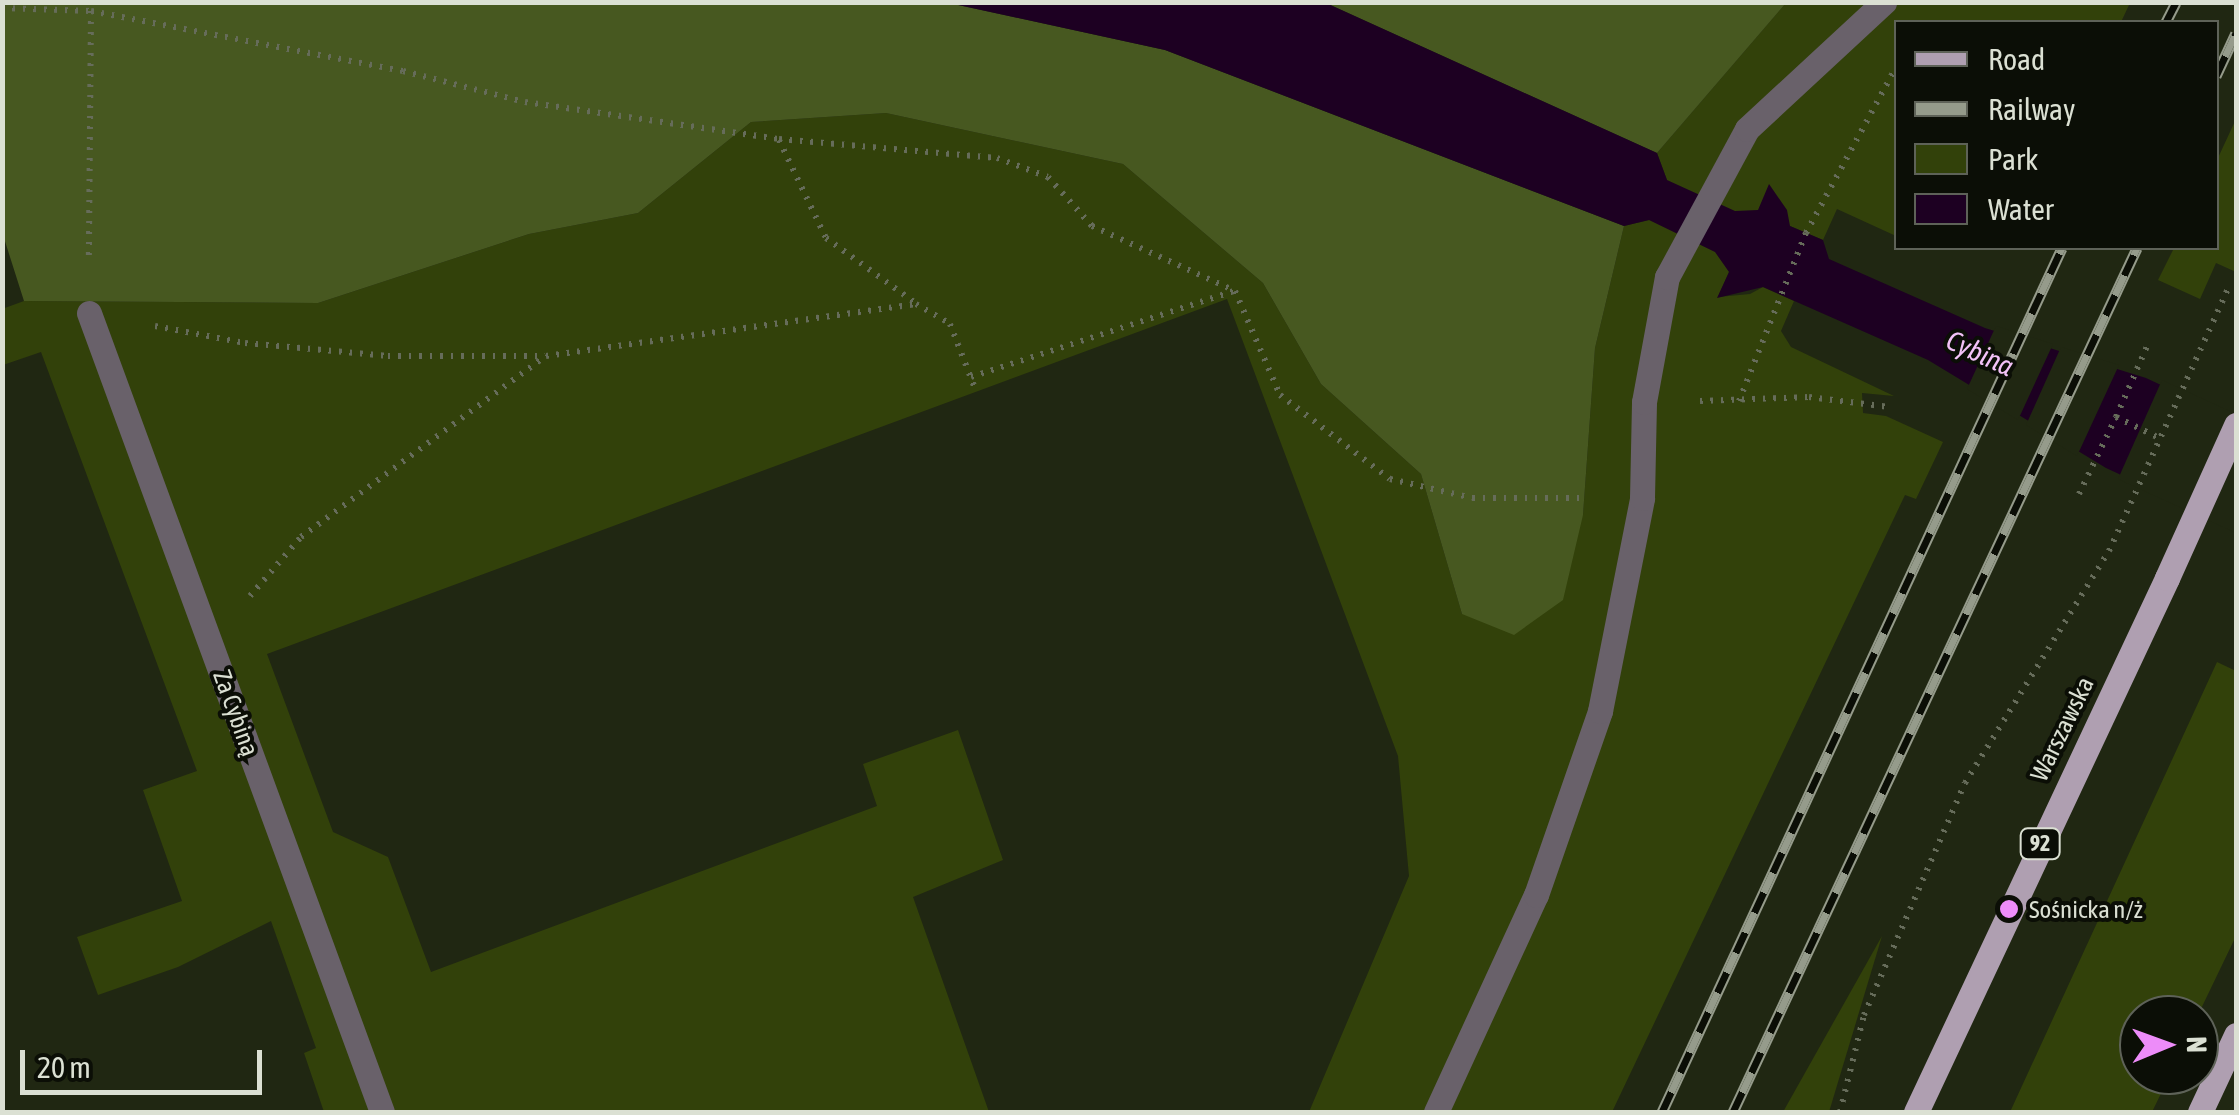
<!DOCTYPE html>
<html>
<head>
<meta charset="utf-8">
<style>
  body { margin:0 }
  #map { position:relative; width:2239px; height:1115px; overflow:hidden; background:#202712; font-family:"Asap Condensed",sans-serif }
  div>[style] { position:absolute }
  .green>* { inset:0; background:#32410a }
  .forest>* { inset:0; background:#475820 }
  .water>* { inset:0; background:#1d0022 }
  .pier>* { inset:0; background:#202712 }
  .path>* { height:6px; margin-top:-3px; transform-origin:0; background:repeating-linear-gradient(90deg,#666c5a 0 2.5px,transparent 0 10.5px) }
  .street>* { height:25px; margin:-12.5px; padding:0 12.5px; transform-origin:12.5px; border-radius:12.5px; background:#69616a }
  .primary>* { height:25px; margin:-12.5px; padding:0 12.5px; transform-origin:12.5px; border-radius:12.5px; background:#af9fb1 }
  .rail>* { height:11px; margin-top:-5.5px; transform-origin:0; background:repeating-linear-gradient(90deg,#0b0e06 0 22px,#959b8b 0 44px); box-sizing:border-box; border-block:2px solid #959b8b }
  .path-bridge>* { height:6px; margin-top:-3px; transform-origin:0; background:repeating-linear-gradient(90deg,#666c5a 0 2.5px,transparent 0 10.5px) }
  .primary-bridge>* { height:25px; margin:-12.5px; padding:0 12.5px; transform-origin:12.5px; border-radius:12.5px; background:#af9fb1 }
  .dots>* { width:28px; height:28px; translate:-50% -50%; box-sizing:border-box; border:5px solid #0b0e06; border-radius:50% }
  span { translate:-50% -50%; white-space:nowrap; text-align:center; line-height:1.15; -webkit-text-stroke:8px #0b0e06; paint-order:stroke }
  .shield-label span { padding:2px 8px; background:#0b0e06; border:2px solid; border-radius:8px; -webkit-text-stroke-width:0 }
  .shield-label { font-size:22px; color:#dbe0d3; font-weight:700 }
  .street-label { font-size:25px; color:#dbe0d3 }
  .poi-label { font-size:25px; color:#dbe0d3 }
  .left { translate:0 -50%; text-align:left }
  .water-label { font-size:28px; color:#f3c2f8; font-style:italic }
  .frame { position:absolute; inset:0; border:5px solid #dbe0d3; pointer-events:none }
  .legend { position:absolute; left:1894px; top:20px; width:325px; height:230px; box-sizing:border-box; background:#0b0e06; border:2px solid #5e6258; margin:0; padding:12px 18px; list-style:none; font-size:30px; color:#dbe0d3 }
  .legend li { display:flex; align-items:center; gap:20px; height:50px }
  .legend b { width:50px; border:2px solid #5e6258 }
  .north { position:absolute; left:2119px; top:995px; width:100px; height:100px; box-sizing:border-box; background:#0b0e06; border:2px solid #5e6258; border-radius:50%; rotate:89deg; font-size:28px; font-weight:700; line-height:40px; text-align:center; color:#dbe0d3 }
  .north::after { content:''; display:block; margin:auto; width:35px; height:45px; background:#ed8cf9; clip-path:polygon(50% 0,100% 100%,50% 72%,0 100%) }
  .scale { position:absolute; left:20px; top:1050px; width:242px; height:45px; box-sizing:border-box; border:5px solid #dbe0d3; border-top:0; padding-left:12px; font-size:30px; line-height:35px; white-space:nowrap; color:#dbe0d3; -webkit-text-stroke:8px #0b0e06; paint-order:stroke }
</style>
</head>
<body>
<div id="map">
  <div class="green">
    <div style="clip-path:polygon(1786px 3px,2130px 3px,2121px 22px,1896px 22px,1896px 236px,1837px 209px,1823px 240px,1790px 226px,1729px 272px,1718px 297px,1750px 294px,1763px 287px,1794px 301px,1781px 331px,1791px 347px,1894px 396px,1862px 393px,1863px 413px,1886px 416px,1943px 442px,1916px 499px,1905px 495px,1612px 1112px,1309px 1112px,1409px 876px,1398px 756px,1227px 299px,267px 654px,333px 832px,388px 857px,431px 972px,877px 806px,863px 764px,958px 730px,1003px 860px,913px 897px,989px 1112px,324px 1112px,304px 1053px,316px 1048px,271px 921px,178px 967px,98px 995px,77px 937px,182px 901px,143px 790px,197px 771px,41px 352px,3px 365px,2px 309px,24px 301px,318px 303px,529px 234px,638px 213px,751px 122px,886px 113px,1123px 164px,1263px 283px,1321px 384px,1421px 474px,1462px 614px,1583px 515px,1595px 348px,1624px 226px,1649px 220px,1667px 180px,1657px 153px)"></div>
    <div style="clip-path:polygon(2236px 119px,2236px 272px,2216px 263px,2200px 299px,2158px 280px,2174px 248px,2216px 248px,2217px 160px)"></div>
    <div style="clip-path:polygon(2217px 662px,2236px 671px,2236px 936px,2198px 1015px,2139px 1015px,2139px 1075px,2170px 1075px,2152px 1112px,2010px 1112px)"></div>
    <div style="clip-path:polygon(1882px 936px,1829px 1112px,1783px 1112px)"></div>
  </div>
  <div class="forest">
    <div style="clip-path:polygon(2px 3px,949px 3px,1165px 50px,1624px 226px,1595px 348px,1583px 515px,1563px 600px,1514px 635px,1462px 614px,1421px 474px,1321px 384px,1263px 283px,1123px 164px,886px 113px,751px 122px,638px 213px,529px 234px,318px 303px,24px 301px,3px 235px)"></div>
    <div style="clip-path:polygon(1326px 3px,1786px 3px,1657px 153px)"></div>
  </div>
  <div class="water">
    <div style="clip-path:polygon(949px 3px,1326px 3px,1657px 153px,1667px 180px,1735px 211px,1758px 210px,1769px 184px,1787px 210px,1790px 226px,1823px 240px,1829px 259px,1985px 328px,2146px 378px,2236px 420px,2236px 528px,2106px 468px,1928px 360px,1763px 287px,1717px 298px,1729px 272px,1715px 252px,1649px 220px,1624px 226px,1165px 50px)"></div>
  </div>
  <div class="pier">
    <div style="clip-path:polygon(1996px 326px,2053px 344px,2018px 420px,1967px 389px)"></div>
    <div style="clip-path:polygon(2061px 347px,2119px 365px,2077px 456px,2026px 425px)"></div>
    <div style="clip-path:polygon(2162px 380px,2236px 414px,2236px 533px,2118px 479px)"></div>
  </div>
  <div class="path">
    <div style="left:2px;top:8px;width:89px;rotate:1.9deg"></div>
    <div style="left:91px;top:11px;width:247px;rotate:90.5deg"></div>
    <div style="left:91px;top:11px;width:318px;rotate:10.9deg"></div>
    <div style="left:403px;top:71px;width:126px;rotate:14.3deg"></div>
    <div style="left:525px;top:102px;width:257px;rotate:8.3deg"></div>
    <div style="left:779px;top:139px;width:219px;rotate:5deg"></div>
    <div style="left:997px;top:158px;width:54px;rotate:20.4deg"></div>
    <div style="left:1048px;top:177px;width:66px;rotate:48.1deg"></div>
    <div style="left:1092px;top:226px;width:157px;rotate:24.4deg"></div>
    <div style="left:1235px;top:291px;width:113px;rotate:66.6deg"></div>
    <div style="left:1280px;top:395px;width:138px;rotate:37.4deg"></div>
    <div style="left:1390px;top:479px;width:84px;rotate:13deg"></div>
    <div style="left:1472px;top:498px;width:113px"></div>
    <div style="left:779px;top:140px;width:109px;rotate:64.4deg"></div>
    <div style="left:826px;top:238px;width:109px;rotate:36deg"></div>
    <div style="left:155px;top:326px;width:92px;rotate:10.7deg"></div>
    <div style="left:245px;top:343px;width:144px;rotate:5.2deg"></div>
    <div style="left:388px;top:356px;width:157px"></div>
    <div style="left:971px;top:377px;width:277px;rotate:-18.1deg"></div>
    <div style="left:1700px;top:401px;width:109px;rotate:-2.1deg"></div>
    <div style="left:1809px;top:397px;width:81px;rotate:7.1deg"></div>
    <div style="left:1739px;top:401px;width:181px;rotate:-68.3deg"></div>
    <div style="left:1806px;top:233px;width:182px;rotate:-61.5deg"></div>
    <div style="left:2116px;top:417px;width:82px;rotate:-66.3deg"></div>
    <div style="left:2079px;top:494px;width:85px;rotate:-64.3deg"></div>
    <div style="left:2116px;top:417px;width:48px;rotate:26deg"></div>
    <div style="left:250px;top:596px;width:78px;rotate:-49.2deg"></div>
    <div style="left:301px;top:537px;width:305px;rotate:-36.5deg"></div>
    <div style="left:546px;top:356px;width:374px;rotate:-8deg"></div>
    <div style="left:916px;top:304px;width:39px;rotate:30deg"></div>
    <div style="left:950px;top:324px;width:72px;rotate:68.8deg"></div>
    <div style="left:1840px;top:1112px;width:100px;rotate:-76.1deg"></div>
    <div style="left:1864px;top:1015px;width:253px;rotate:-66.5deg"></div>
    <div style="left:1965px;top:783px;width:273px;rotate:-58.2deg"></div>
  </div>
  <div class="street">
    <div style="left:89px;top:313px;width:851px;rotate:69.86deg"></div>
    <div style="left:1436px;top:1112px;width:239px;rotate:-65.3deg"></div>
    <div style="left:1536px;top:895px;width:195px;rotate:-70.8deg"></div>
    <div style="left:1600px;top:711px;width:217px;rotate:-78.8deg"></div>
    <div style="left:1642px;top:498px;width:96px;rotate:-88.8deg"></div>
    <div style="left:1644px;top:402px;width:127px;rotate:-79.6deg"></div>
    <div style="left:1667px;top:277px;width:168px;rotate:-61.6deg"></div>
    <div style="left:1747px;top:129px;width:187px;rotate:-42.8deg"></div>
  </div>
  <div class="primary">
    <div style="left:1916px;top:1112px;width:590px;rotate:-64.82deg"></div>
    <div style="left:2200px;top:1112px;width:85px;rotate:-64.9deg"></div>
  </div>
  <div class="rail">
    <div style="left:2166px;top:22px;width:22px;rotate:-63deg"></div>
    <div style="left:2216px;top:76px;width:47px;rotate:-65.1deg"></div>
    <div style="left:1662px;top:1112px;width:952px;rotate:-65.16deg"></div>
    <div style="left:1733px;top:1112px;width:954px;rotate:-64.94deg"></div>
  </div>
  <div class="path-bridge">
    <div style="left:2109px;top:551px;width:291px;rotate:-65.6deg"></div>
  </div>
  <div class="primary-bridge">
    <div style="left:2167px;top:578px;width:168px;rotate:-65.7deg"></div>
  </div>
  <div class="dots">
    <div style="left:2009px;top:909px;background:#ed8cf9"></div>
  </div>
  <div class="shield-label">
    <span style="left:2040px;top:844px">92</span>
  </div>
  <div class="street-label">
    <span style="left:236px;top:713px;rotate:70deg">Za Cybiną</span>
    <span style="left:2062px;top:729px;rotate:-64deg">Warszawska</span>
  </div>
  <div class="poi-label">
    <span class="left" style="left:2029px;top:909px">Sośnicka n/ż</span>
  </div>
  <div class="water-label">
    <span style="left:1980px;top:353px;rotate:25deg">Cybina</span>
  </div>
  <div class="frame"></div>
  <ul class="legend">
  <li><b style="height:12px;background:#af9fb1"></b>Road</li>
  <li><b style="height:12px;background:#959b8b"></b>Railway</li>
  <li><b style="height:28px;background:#32410a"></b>Park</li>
  <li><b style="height:28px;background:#1d0022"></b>Water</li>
  </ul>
  <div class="north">N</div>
  <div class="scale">20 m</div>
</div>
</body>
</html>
